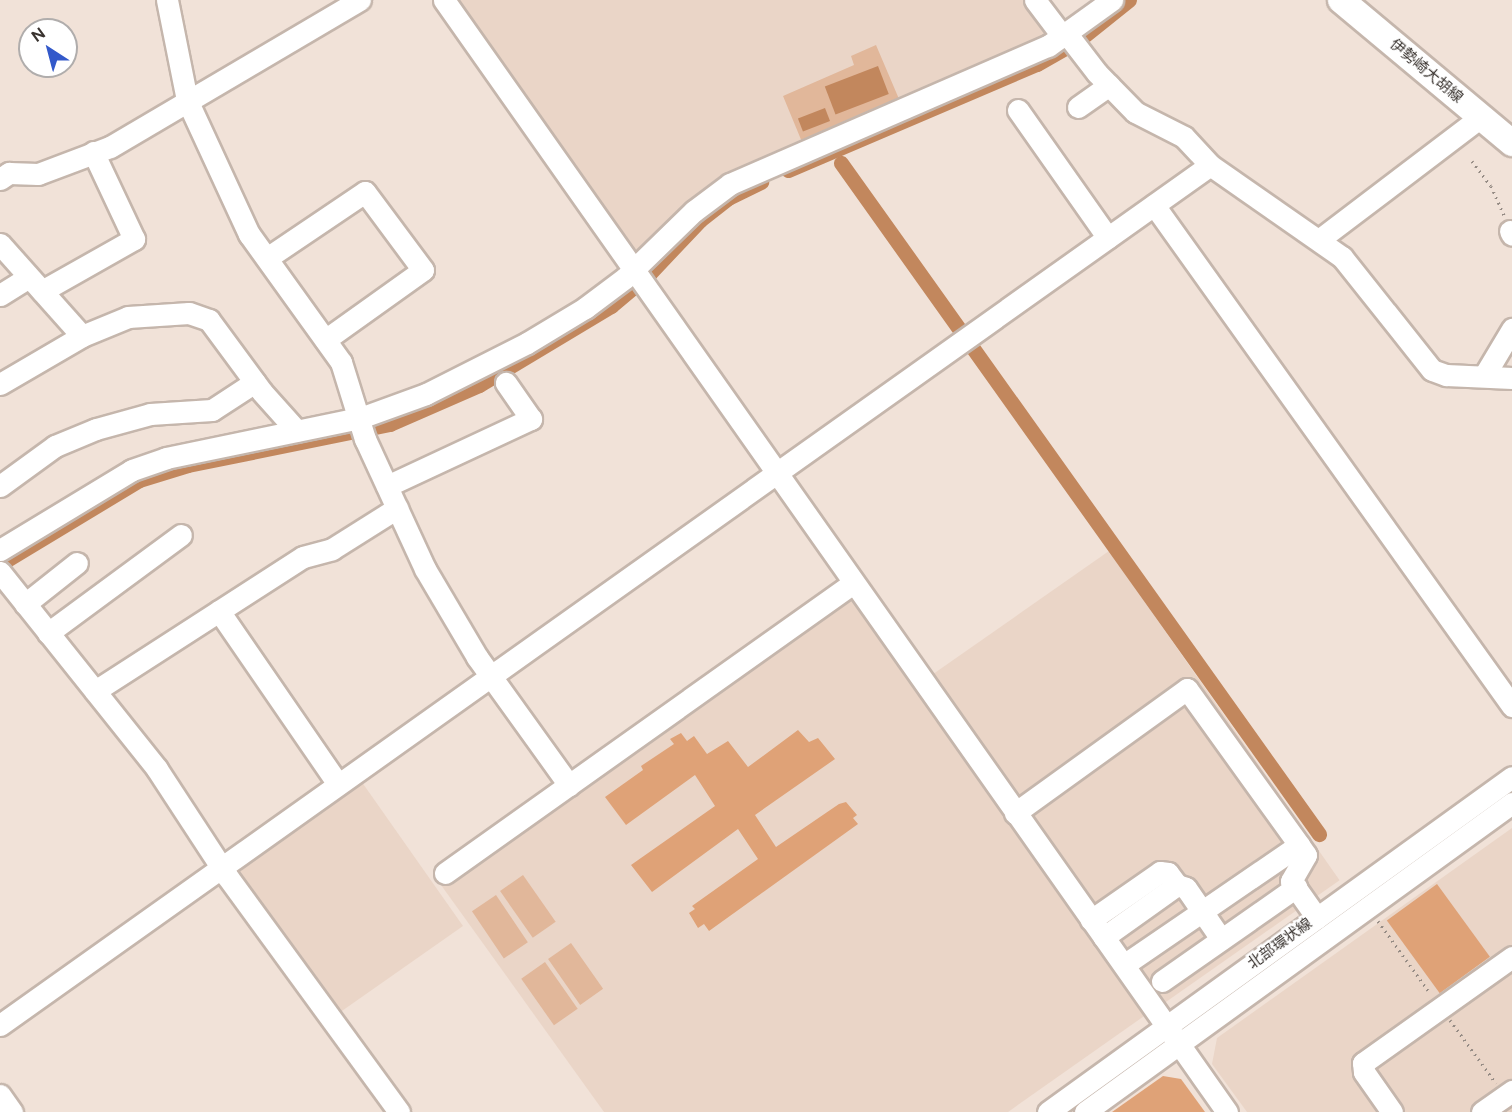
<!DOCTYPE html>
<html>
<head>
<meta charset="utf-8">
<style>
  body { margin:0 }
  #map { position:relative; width:1512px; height:1112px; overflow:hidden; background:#f1e2d8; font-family:Figtree,"Noto Sans JP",sans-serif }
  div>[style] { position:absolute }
  .built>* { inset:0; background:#ead5c7; transform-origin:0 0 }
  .green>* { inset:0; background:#e1b79a; transform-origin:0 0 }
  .water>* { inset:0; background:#c2875d; transform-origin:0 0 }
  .canal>* { height:15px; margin:-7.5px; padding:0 7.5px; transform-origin:7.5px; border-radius:7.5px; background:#c2875d }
  .building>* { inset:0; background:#dfa277; transform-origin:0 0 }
  .path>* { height:3px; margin-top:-1.5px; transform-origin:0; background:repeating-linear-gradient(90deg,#958b84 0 1.5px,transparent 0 6px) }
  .roads { filter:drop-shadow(2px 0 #c5b6ac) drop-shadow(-2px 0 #c5b6ac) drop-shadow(0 2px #c5b6ac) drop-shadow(0 -2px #c5b6ac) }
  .minor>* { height:21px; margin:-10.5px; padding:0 10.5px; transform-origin:10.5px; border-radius:10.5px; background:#fff }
  .major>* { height:26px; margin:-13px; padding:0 13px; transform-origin:13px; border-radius:13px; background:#fff }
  span { translate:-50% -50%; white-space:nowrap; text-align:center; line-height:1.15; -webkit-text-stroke:5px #fff; paint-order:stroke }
  .street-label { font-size:15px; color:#39332f }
  .north { position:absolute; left:18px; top:18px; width:60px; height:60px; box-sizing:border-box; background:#fff; border:2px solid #b0adac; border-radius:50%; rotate:324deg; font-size:16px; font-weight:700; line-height:24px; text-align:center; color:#39332f }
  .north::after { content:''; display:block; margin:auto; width:21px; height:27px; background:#3359ca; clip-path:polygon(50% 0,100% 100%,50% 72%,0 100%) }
</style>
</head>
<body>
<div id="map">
  <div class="built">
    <div style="clip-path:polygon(459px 0,1028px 0,1049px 29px,1045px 37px,692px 200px,640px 250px,632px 248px)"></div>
    <div style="left:1109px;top:551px;width:402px;height:219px;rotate:55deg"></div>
    <div style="clip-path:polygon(849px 594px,1147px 1014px,1008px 1112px,604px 1112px,441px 885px)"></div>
    <div style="clip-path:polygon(359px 778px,463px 926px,339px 1013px,240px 872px,240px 864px)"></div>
    <div style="clip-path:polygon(1512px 828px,1512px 1112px,1247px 1112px,1212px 1064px,1217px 1038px)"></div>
  </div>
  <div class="green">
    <div style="clip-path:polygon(876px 45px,899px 99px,802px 142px,783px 96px,854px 65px,851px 56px)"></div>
    <div style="left:523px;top:875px;width:57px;height:28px;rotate:55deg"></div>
    <div style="left:496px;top:895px;width:57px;height:29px;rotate:56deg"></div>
    <div style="left:571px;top:943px;width:56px;height:28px;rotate:55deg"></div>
    <div style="left:545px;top:962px;width:57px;height:29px;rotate:55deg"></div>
  </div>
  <div class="water">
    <div style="left:878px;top:66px;width:30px;height:57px;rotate:69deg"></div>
    <div style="left:825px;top:108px;width:14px;height:29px;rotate:69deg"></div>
  </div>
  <div class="canal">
    <div style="left:841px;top:163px;width:824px;rotate:54.54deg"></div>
    <div style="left:788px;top:170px;width:271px;rotate:-23.1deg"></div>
    <div style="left:1037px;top:64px;width:48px;rotate:-29.7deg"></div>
    <div style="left:1079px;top:40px;width:64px;rotate:-38.7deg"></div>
    <div style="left:0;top:564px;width:162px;rotate:-31.1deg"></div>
    <div style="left:139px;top:480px;width:51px;rotate:-17deg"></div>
    <div style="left:188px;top:465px;width:206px;rotate:-11.5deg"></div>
    <div style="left:390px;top:424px;width:97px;rotate:-23.7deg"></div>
    <div style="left:479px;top:385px;width:154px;rotate:-30.9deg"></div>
    <div style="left:611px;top:306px;width:50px;rotate:-40.1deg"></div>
    <div style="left:649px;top:274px;width:74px;rotate:-46.6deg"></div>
    <div style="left:700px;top:220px;width:36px;rotate:-38deg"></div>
    <div style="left:728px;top:198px;width:37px;rotate:-26deg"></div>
  </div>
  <div class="building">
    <div style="clip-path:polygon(798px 730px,809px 742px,818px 738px,835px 759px,755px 815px,776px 847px,839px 804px,846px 802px,857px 815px,853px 818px,858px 824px,709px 931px,704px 924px,698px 928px,689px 913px,695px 909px,692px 906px,758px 859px,738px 829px,652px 892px,631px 865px,715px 806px,695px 775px,626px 825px,605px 797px,643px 770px,641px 766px,674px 744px,670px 739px,681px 733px,687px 741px,694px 736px,707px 754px,728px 741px,748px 767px)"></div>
    <div style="left:1437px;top:884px;width:90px;height:62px;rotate:54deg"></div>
    <div style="clip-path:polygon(1163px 1076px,1181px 1079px,1205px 1112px,1112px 1112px)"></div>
  </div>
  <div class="path">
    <div style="left:1472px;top:161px;width:31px;rotate:53deg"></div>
    <div style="left:1491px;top:186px;width:32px;rotate:66deg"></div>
    <div style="left:1378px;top:921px;width:89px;rotate:54.2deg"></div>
    <div style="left:1450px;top:1020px;width:78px;rotate:53.9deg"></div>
  </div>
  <div class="roads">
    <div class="minor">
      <div style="left:167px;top:0;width:102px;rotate:78.7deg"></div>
      <div style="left:187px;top:100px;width:148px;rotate:65.2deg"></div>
      <div style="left:249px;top:234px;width:158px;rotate:54.3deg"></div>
      <div style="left:341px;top:362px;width:81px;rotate:72.7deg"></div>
      <div style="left:365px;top:439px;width:143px;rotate:65.2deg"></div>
      <div style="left:425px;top:569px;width:102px;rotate:59.4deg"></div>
      <div style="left:477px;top:657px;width:158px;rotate:54.3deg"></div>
      <div style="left:444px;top:0;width:1360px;rotate:54.85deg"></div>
      <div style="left:1035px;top:0;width:46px;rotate:52.9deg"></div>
      <div style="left:1067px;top:34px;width:49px;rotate:52.4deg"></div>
      <div style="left:1097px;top:73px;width:54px;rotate:45.7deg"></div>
      <div style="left:1135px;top:112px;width:55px;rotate:27deg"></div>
      <div style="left:1184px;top:137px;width:38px;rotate:47deg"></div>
      <div style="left:1210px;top:165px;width:161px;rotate:34.9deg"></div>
      <div style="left:1342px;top:257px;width:144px;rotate:51.5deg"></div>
      <div style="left:1432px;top:370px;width:15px;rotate:20deg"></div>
      <div style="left:1446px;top:375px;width:66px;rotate:2.6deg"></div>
      <div style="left:1078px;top:107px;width:38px;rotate:-35deg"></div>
      <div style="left:1018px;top:110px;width:156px;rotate:54.9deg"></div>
      <div style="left:0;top:179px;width:11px;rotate:-34deg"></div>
      <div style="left:9px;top:173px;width:29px;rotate:2deg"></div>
      <div style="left:38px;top:174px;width:77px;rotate:-20.6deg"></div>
      <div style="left:110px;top:147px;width:290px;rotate:-30.5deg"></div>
      <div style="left:1154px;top:205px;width:616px;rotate:54.45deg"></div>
      <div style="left:1510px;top:231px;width:4px;rotate:63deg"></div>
      <div style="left:1320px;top:239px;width:202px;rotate:-37.2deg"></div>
      <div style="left:0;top:244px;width:123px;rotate:48.3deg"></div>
      <div style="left:267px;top:258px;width:118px;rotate:-34deg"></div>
      <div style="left:365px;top:192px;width:97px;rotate:53.4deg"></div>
      <div style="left:423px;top:270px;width:120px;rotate:144.5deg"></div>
      <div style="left:42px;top:291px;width:106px;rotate:-29.5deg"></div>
      <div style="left:134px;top:239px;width:96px;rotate:-115.2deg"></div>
      <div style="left:0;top:295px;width:34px;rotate:-32deg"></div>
      <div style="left:1484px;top:376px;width:55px;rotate:-59.2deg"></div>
      <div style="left:0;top:384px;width:95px;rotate:-30.3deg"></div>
      <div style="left:82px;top:336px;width:50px;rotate:-22.4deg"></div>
      <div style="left:128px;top:317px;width:61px;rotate:-3.8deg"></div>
      <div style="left:189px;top:313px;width:21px;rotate:19deg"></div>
      <div style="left:209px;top:320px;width:89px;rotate:53.6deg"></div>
      <div style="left:262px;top:392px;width:52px;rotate:48.1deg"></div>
      <div style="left:0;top:486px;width:68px;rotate:-36deg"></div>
      <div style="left:55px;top:446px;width:44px;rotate:-22.5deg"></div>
      <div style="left:96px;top:429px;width:56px;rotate:-15.5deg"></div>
      <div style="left:150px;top:414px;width:62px;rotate:-3.7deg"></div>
      <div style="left:212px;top:410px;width:51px;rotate:-33.1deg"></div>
      <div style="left:387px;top:486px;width:159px;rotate:-25deg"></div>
      <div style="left:531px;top:419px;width:44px;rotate:-124.8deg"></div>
      <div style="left:0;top:550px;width:154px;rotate:-31.2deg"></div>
      <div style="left:132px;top:470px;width:36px;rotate:-19deg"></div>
      <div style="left:166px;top:458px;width:198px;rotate:-11.7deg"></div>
      <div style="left:360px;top:418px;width:70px;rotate:-20deg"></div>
      <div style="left:426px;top:394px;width:113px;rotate:-26.8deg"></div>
      <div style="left:527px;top:343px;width:68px;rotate:-31.1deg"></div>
      <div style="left:585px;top:308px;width:50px;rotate:-36.9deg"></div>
      <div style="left:625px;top:278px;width:96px;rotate:-44.2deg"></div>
      <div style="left:694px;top:211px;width:45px;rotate:-36.9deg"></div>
      <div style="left:730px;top:184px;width:347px;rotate:-23.5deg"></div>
      <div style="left:1048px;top:46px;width:79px;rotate:-35.7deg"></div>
      <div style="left:0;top:572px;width:252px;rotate:51.4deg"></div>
      <div style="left:157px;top:769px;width:128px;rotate:56.8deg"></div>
      <div style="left:227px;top:876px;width:292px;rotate:53.9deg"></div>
      <div style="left:25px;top:604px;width:66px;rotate:-38.3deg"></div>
      <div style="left:219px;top:611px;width:210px;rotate:55.5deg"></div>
      <div style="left:48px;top:633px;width:165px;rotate:-36.4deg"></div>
      <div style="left:95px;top:691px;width:247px;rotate:-32.8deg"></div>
      <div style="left:303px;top:557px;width:30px;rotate:-15deg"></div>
      <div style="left:332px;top:549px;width:77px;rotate:-32.2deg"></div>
      <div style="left:1015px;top:813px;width:212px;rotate:-35.8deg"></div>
      <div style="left:1187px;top:689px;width:192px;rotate:54.3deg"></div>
      <div style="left:1299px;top:845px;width:212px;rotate:145.6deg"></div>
      <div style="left:1299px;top:845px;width:12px;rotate:55deg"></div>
      <div style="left:1306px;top:855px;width:30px;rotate:120deg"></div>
      <div style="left:1291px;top:881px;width:45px;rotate:54.9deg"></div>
      <div style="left:445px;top:873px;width:499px;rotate:-35.4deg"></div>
      <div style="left:1177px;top:885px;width:9px;rotate:18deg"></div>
      <div style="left:1186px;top:888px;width:62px;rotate:55.5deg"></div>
      <div style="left:1091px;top:920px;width:84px;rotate:-34.8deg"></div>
      <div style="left:1160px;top:872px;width:8px;rotate:7deg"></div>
      <div style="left:1168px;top:873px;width:15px;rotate:53deg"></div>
      <div style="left:1177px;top:885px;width:90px;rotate:144.5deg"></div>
      <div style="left:1162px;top:981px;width:164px;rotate:-35deg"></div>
      <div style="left:0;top:1025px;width:1484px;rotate:-35.4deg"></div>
      <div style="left:0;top:1095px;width:21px;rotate:55deg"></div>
      <div style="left:1048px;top:1112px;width:572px;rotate:-35.83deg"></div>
      <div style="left:1085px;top:1112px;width:527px;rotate:-35.89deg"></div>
      <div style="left:1392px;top:1112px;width:49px;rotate:-125deg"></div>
      <div style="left:1364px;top:1072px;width:9px;rotate:-96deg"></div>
      <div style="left:1363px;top:1063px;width:183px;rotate:-35.4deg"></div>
      <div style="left:1482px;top:1112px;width:37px;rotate:-35deg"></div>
    </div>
    <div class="major">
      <div style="left:1341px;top:0;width:223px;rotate:39.9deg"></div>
    </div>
  </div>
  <div class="street-label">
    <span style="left:1426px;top:71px;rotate:40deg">伊勢崎大胡線</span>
    <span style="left:1280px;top:944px;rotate:-36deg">北部環状線</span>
  </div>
  <div class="north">N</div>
</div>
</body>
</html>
